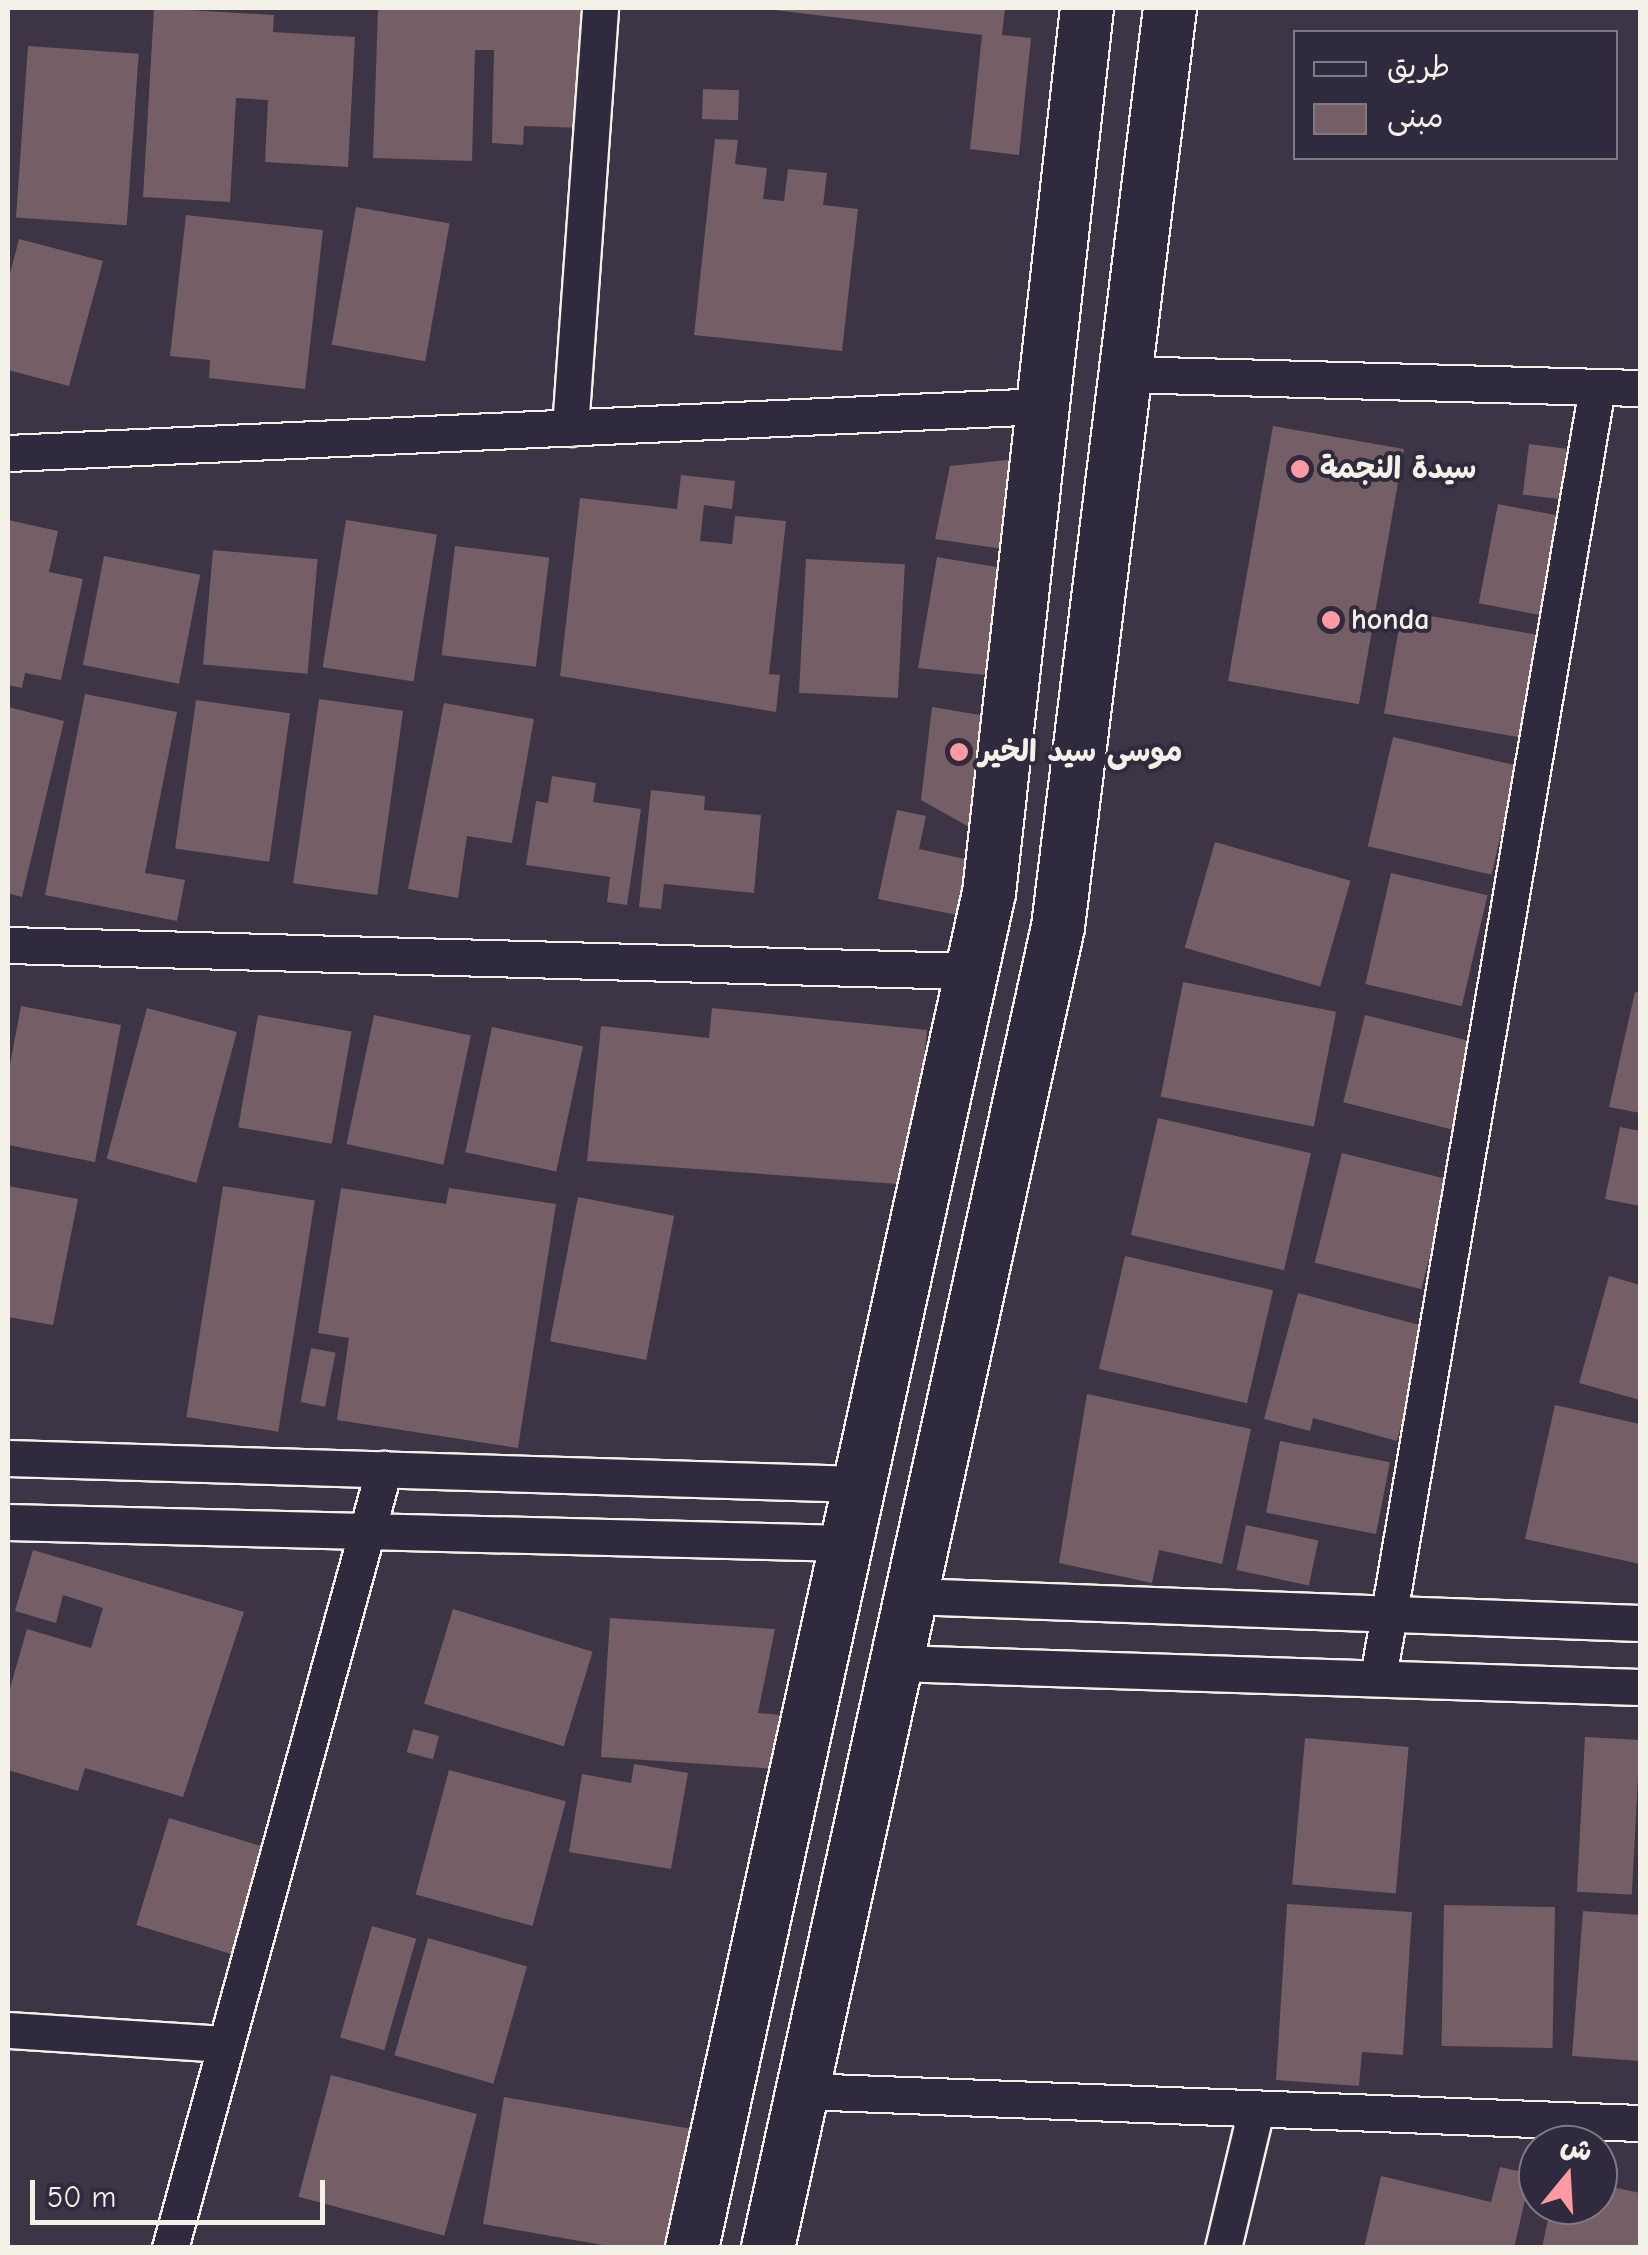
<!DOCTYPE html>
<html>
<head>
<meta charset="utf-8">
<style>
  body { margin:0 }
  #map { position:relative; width:1648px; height:2255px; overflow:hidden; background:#3d3445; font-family:"Comic Neue","Playpen Sans Arabic",sans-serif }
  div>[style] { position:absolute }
  .building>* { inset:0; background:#755e65; transform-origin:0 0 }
  .roads { filter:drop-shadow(2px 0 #f4f1e8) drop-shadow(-2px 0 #f4f1e8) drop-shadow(0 2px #f4f1e8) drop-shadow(0 -2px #f4f1e8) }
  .minor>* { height:35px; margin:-17.5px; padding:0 17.5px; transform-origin:17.5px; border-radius:17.5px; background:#2f2a3d }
  .secondary>* { height:52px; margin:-26px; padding:0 26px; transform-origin:26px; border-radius:26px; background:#2f2a3d }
  .dots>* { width:28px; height:28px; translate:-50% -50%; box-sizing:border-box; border:5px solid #2f2a3d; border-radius:50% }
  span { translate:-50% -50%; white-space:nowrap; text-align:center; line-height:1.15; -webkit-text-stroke:8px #2f2a3d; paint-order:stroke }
  .poi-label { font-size:30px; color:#f4f1e8; font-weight:700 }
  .left { translate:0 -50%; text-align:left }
  .frame { position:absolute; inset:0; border:10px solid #f4f1e8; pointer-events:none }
  .legend { position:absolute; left:1293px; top:30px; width:325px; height:130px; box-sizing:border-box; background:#2f2a3d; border:2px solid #7e7a81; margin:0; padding:12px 18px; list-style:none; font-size:30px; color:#f4f1e8 }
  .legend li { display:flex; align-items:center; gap:20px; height:50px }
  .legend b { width:50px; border:2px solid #7e7a81 }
  .north { position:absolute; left:1518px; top:2125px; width:100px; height:100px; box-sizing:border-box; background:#2f2a3d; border:2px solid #7e7a81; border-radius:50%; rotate:18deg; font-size:28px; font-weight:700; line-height:40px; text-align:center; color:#f4f1e8 }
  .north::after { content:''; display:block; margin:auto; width:35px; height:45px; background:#ff9aa2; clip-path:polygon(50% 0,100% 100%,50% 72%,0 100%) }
  .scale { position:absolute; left:30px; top:2180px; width:295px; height:45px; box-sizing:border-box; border:5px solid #f4f1e8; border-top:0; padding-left:12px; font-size:30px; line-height:35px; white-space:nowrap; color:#f4f1e8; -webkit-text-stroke:8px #2f2a3d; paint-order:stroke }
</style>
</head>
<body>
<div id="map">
  <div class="building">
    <div style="clip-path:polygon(154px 8px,274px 15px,273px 32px,355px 37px,348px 167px,265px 162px,268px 100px,236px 98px,230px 202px,143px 197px)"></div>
    <div style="clip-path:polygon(378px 8px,587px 8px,584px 128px,524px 126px,523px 145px,492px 143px,494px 50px,475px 50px,472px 161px,373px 158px)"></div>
    <div style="clip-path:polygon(757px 8px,1005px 8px,1002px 35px,1031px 38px,1019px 155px,970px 149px,982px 35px)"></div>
    <div style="left:28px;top:46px;width:111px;height:172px;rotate:4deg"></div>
    <div style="left:703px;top:89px;width:36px;height:30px;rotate:2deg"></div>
    <div style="clip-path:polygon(715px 139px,738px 140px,735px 164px,767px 168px,763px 199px,784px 201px,788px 169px,827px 173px,823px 205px,858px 209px,842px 351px,694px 335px)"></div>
    <div style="left:356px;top:207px;width:95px;height:140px;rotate:10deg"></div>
    <div style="clip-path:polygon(186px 215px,323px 230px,305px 389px,209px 378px,210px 360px,170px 356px)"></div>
    <div style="clip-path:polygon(19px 239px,103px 261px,69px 386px,8px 370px,8px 281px)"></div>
    <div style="left:1273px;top:426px;width:133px;height:259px;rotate:10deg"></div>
    <div style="left:1529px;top:444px;width:38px;height:51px;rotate:7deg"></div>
    <div style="clip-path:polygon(1017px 459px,1010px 550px,935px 539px,950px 466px)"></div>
    <div style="clip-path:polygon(681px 475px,735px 481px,732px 509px,704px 505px,700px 541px,732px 544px,735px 516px,786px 521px,769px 674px,780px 675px,776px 712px,560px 676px,580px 498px,677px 509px)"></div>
    <div style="left:1498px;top:504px;width:66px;height:101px;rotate:11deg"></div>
    <div style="clip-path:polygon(8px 520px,58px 531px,49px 572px,83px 579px,61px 680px,25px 673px,22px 688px,8px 685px)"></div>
    <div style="left:346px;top:520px;width:92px;height:149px;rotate:9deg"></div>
    <div style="left:455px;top:546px;width:95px;height:110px;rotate:7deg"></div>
    <div style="left:213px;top:550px;width:105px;height:115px;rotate:5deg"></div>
    <div style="left:104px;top:556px;width:98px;height:111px;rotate:11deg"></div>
    <div style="clip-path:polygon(937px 557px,1002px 568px,995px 676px,918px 668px)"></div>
    <div style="left:806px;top:559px;width:99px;height:134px;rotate:3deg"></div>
    <div style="left:1402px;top:611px;width:143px;height:104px;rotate:10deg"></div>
    <div style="clip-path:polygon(85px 694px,177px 712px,145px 873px,185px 880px,177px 921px,45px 895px)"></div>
    <div style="left:319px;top:699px;width:85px;height:186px;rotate:8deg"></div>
    <div style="left:196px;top:700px;width:95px;height:150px;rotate:8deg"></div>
    <div style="clip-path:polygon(444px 703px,534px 719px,512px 843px,467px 836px,458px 898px,408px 889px)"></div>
    <div style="clip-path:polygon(8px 707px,64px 721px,22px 897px,8px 893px)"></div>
    <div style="clip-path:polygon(932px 707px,992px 717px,971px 828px,921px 800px)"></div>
    <div style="left:1393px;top:737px;width:127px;height:112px;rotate:13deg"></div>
    <div style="clip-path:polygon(552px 776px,596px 783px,593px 802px,641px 809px,627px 905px,607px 902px,610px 877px,526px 865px,536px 801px,548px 803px)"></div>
    <div style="clip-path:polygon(651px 790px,705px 796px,704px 810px,761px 815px,754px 893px,664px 884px,661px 909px,639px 907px)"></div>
    <div style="clip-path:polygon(897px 810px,926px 816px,919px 849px,979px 862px,967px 917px,878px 899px)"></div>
    <div style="left:1215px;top:842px;width:141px;height:110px;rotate:16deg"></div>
    <div style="left:1391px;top:873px;width:99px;height:114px;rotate:13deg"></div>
    <div style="left:1183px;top:982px;width:156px;height:117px;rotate:11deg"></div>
    <div style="clip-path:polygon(1635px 992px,1640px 993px,1640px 1113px,1609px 1107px)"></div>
    <div style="clip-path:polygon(21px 1006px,121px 1025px,95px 1162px,8px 1145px,8px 1075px)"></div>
    <div style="left:147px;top:1008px;width:93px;height:156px;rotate:15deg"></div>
    <div style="clip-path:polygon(712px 1008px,927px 1030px,911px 1185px,587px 1161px,601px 1026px,709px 1038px)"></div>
    <div style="left:258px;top:1015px;width:95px;height:114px;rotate:10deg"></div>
    <div style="left:374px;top:1015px;width:99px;height:132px;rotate:12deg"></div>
    <div style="left:1365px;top:1015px;width:113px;height:90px;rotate:14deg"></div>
    <div style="left:492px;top:1027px;width:93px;height:128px;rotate:12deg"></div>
    <div style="left:1158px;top:1118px;width:157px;height:120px;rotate:13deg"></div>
    <div style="clip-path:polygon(1620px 1127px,1640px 1131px,1640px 1206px,1605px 1199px)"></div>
    <div style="left:1342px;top:1153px;width:110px;height:113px;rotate:14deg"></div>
    <div style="clip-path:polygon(8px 1186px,78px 1199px,53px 1325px,8px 1317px)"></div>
    <div style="left:223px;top:1186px;width:93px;height:234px;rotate:9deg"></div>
    <div style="clip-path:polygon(341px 1188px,446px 1204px,449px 1188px,556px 1204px,518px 1448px,337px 1420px,349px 1338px,318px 1333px)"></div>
    <div style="left:578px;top:1197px;width:98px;height:147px;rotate:11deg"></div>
    <div style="left:1125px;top:1256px;width:152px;height:116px;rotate:13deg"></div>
    <div style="clip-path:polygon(1609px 1276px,1640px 1285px,1640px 1400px,1579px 1383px)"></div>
    <div style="clip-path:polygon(1298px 1293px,1427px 1327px,1397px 1441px,1313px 1418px,1310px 1431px,1264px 1419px)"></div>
    <div style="left:311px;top:1348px;width:25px;height:55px;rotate:11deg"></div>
    <div style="clip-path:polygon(1087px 1394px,1251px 1429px,1222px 1564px,1159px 1550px,1152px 1583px,1059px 1563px)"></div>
    <div style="clip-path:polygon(1555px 1405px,1640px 1424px,1640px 1564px,1525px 1539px)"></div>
    <div style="left:1280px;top:1441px;width:112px;height:73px;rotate:11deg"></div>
    <div style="left:1246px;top:1525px;width:74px;height:46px;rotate:12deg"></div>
    <div style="clip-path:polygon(33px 1550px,244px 1612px,183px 1797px,85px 1768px,78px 1791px,8px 1770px,8px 1695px,27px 1629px,91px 1648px,103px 1608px,63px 1595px,56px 1623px,15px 1611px)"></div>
    <div style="left:453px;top:1609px;width:146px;height:99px;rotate:17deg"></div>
    <div style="clip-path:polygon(610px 1618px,775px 1629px,758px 1713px,781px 1715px,777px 1769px,601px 1757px)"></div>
    <div style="left:413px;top:1729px;width:27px;height:24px;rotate:15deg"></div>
    <div style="left:1585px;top:1737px;width:55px;height:155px;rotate:3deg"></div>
    <div style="left:1305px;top:1738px;width:104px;height:147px;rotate:5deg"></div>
    <div style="clip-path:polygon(634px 1764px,688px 1773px,671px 1869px,569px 1852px,582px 1774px,631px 1783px)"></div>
    <div style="left:449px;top:1770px;width:121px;height:129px;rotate:15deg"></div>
    <div style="left:169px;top:1818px;width:105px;height:112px;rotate:17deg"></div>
    <div style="clip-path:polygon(1287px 1904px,1412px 1912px,1403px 2055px,1362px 2052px,1359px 2086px,1276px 2080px)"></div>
    <div style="left:1444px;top:1905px;width:111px;height:141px;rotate:1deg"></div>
    <div style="clip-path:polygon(1583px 1911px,1640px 1915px,1640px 2061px,1572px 2056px)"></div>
    <div style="left:372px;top:1926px;width:46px;height:116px;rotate:16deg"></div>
    <div style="left:428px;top:1938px;width:103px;height:122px;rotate:16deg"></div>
    <div style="left:331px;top:2075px;width:151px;height:126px;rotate:15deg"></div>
    <div style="clip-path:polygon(504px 2097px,698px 2130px,678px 2248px,620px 2248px,483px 2224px)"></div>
    <div style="clip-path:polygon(1500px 2167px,1531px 2174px,1514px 2248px,1364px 2248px,1381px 2176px,1491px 2202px)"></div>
    <div style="clip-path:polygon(1598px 2184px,1640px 2193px,1640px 2248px,1542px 2248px,1551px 2205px,1598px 2205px)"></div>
  </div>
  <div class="roads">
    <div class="minor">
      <div style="left:1122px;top:374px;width:518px;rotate:1.55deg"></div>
      <div style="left:570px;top:428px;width:421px;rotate:-85.9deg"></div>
      <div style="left:8px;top:453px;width:1036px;rotate:-2.6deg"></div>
      <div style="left:8px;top:945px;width:963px;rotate:1.55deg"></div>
      <div style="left:8px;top:1458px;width:851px;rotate:1.75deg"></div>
      <div style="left:8px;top:1522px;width:838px;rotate:1.44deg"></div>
      <div style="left:911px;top:1596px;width:729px;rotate:2.12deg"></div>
      <div style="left:896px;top:1663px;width:744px;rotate:1.85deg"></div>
      <div style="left:1378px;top:1678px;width:1309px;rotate:-80.37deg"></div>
      <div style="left:8px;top:2030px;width:218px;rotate:3.7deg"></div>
      <div style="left:802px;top:2091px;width:839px;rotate:2.19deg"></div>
      <div style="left:170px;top:2248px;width:808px;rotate:-74.64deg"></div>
      <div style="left:1223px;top:2248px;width:143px;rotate:-76.6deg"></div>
    </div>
    <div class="secondary">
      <div style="left:692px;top:2248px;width:1387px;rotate:-77.64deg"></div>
      <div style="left:989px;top:893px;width:890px;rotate:-83.68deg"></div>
      <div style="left:768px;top:2248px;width:1352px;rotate:-77.62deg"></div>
      <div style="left:1058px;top:927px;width:926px;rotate:-83.05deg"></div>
    </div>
  </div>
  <div class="dots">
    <div style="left:1300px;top:469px;background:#ff9aa2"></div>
    <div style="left:1331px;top:620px;background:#ff9aa2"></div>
    <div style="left:959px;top:752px;background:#ff9aa2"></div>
  </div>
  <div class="poi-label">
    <span class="left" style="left:1320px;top:469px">سيدة النجمة</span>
    <span class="left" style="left:1351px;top:620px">honda</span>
    <span class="left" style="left:979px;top:752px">موسى سيد الخير</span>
  </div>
  <div class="frame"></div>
  <ul class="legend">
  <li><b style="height:12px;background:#2f2a3d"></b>طريق</li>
  <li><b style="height:28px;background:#755e65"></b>مبنى</li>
  </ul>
  <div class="north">ش</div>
  <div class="scale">50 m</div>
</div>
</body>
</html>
